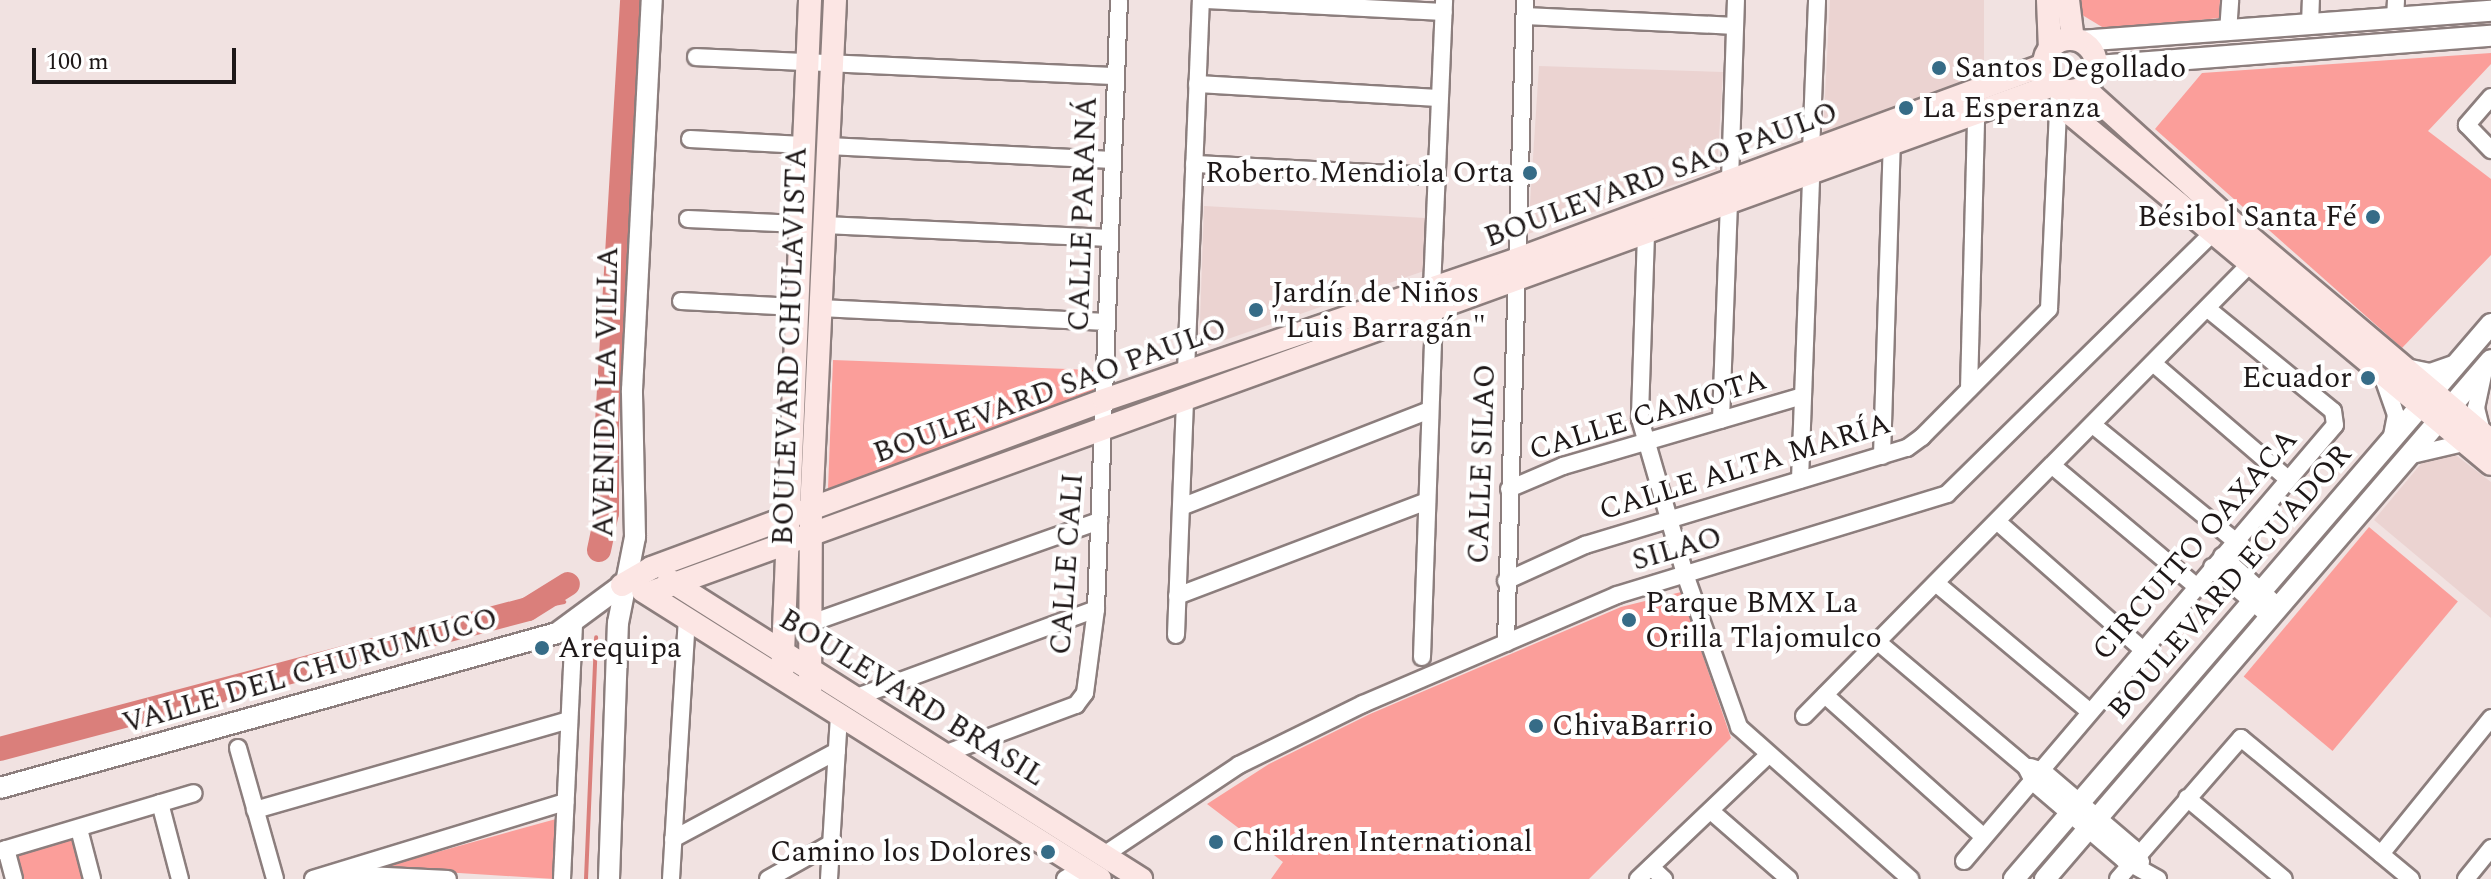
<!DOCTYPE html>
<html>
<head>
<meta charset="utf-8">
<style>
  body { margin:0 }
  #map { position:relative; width:2491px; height:879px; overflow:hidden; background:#f1e2e1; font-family:Spectral,serif }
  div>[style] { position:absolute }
  .built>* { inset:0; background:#ebd3d1 }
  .green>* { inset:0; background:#fb9e9a; transform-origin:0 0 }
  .stream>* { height:4px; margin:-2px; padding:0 2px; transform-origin:2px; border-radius:2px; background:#da7f7b }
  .river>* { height:24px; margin:-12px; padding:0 12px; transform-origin:12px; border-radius:12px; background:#da7f7b }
  .roads { filter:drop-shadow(2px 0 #8c7e7d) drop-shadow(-2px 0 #8c7e7d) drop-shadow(0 2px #8c7e7d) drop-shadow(0 -2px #8c7e7d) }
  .minor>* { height:16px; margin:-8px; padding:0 8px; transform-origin:8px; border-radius:8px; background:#fff }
  .tertiary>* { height:20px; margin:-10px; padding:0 10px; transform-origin:10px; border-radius:10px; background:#fff }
  .secondary>* { height:22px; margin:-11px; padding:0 11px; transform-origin:11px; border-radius:11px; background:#fce6e4 }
  .secondary>.ring { margin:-11px; padding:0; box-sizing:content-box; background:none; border:22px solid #fce6e4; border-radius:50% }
  .dots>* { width:22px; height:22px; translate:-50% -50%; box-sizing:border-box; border:4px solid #fff; border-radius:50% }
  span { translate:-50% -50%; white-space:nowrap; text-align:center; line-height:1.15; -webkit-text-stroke:8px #fff; paint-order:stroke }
  .poi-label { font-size:30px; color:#1e1818 }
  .left { translate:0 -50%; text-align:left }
  .right { translate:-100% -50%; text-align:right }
  .street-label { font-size:30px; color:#1e1818 }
  .scale { position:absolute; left:32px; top:48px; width:204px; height:36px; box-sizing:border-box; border:4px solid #1e1818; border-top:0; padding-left:10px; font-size:24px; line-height:28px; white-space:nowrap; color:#1e1818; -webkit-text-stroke:6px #fff; paint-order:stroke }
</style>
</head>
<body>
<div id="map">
  <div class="built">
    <div style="clip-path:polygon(1830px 0,1984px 0,1984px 73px,1823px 133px)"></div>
    <div style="clip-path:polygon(1539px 66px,1723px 72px,1717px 170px,1528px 234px)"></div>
    <div style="clip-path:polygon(1204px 206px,1425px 218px,1424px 271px,1199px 349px)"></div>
    <div style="clip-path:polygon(2440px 451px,2457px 456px,2491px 482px,2491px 618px,2374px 520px,2425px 459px)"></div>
  </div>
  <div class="green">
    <div style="clip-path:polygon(2080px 0,2220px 0,2219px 18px,2107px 30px,2079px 13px)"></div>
    <div style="clip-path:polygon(2491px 53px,2491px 64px,2428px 131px,2491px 179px,2491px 255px,2402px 348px,2155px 129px,2202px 73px)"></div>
    <div style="clip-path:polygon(833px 360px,1093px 370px,1094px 393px,828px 489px)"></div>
    <div style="left:2369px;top:527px;width:116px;height:195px;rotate:40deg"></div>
    <div style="clip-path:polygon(1681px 592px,1731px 738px,1589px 879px,1271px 879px,1283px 862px,1207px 804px,1269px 764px,1370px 714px,1621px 607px)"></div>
    <div style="clip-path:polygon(556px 819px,554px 879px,380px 868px)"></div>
    <div style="clip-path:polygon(75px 839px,86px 879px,19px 879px,12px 855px)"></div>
  </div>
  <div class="stream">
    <div style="left:2322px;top:39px;width:169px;rotate:-4.4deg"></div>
    <div style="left:528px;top:609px;width:37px;rotate:-11deg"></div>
    <div style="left:695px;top:611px;width:92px;rotate:32.1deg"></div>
    <div style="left:819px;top:689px;width:168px;rotate:32.1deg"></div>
    <div style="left:1105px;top:869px;width:18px;rotate:34deg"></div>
    <div style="left:586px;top:879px;width:242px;rotate:-87.6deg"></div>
  </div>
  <div class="river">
    <div style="left:599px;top:550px;width:38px;rotate:-78deg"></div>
    <div style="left:607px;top:513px;width:90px;rotate:-90deg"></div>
    <div style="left:607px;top:423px;width:424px;rotate:-86.6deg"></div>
    <div style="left:0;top:749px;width:546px;rotate:-14.85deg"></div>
    <div style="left:528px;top:609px;width:47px;rotate:-32deg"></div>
  </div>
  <div class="roads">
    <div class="minor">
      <div style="left:1206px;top:0;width:238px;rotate:2.9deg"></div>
      <div style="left:1525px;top:16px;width:210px;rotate:2.7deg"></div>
      <div style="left:2395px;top:19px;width:19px;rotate:-87deg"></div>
      <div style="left:2310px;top:25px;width:25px;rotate:-88deg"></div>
      <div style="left:2228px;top:32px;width:32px;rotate:-86deg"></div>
      <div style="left:696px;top:57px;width:420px;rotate:2.6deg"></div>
      <div style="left:1197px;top:84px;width:242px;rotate:3.3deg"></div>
      <div style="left:2491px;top:97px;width:37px;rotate:131deg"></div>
      <div style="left:2467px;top:125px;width:35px;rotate:46deg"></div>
      <div style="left:690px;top:139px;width:113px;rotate:3deg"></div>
      <div style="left:828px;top:146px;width:285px;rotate:2.8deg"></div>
      <div style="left:1811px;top:151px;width:151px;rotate:-87.7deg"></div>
      <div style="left:1194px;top:164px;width:240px;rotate:2.9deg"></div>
      <div style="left:1730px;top:180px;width:180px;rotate:-88.1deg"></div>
      <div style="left:688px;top:219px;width:112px;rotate:2.6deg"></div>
      <div style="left:824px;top:225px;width:286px;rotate:2.6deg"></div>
      <div style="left:1646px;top:234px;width:185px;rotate:91.9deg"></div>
      <div style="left:1640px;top:419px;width:165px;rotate:73.8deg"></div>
      <div style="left:1686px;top:577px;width:159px;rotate:70.5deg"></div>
      <div style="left:1739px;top:727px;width:229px;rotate:41.6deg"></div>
      <div style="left:1432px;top:289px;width:289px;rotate:-87.6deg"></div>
      <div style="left:681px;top:301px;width:115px;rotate:3deg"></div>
      <div style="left:820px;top:308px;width:287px;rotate:2.8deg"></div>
      <div style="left:2153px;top:363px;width:178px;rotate:40.7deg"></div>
      <div style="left:2406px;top:367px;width:25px;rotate:12deg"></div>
      <div style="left:2430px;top:372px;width:28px;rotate:-19deg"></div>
      <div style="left:1186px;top:371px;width:371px;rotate:-87.7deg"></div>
      <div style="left:2382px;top:375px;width:42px;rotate:70.7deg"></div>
      <div style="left:2396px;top:415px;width:25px;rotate:101deg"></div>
      <div style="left:1969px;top:389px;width:273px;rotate:-88.5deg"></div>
      <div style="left:1721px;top:420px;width:215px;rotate:-87.9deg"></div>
      <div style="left:2093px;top:425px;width:183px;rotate:39.2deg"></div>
      <div style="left:2482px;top:432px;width:25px;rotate:-104deg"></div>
      <div style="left:2476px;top:408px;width:35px;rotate:-78deg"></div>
      <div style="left:2412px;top:455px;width:53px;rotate:-13deg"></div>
      <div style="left:1882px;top:456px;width:310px;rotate:-88.2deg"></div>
      <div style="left:2054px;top:467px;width:185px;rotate:40deg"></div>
      <div style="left:1800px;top:480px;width:305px;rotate:-87.9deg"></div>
      <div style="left:1509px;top:489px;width:59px;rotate:-23.1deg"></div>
      <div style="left:1563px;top:466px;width:250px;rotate:-16.3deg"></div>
      <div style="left:1181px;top:507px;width:267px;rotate:-21.3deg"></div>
      <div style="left:1999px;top:523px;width:191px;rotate:41.4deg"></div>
      <div style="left:2222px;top:556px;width:76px;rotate:41.8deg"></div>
      <div style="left:2212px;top:567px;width:77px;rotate:40.8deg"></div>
      <div style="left:1506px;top:581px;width:87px;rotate:-24.5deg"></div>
      <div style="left:1585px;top:545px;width:336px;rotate:-16.8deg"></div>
      <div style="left:1907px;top:448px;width:19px;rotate:-36deg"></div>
      <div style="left:1922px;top:437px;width:180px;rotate:-45.2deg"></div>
      <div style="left:2049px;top:309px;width:218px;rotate:-87.4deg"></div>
      <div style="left:1937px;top:584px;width:198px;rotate:39.9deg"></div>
      <div style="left:1177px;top:596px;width:267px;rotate:-20.8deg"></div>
      <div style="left:811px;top:623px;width:306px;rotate:-19.5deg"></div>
      <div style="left:1176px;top:635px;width:235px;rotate:-87.8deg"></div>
      <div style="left:1878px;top:642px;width:194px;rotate:40.2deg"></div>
      <div style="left:2026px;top:767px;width:18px;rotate:63deg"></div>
      <div style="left:2034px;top:783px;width:118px;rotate:40.5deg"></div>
      <div style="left:2124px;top:860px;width:39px;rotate:29deg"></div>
      <div style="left:1506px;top:643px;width:643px;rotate:-88.31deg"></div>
      <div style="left:1422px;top:657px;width:346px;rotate:-88deg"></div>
      <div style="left:1825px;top:695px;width:213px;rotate:41.8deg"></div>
      <div style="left:854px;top:698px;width:258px;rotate:-20.2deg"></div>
      <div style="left:1804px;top:716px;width:634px;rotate:-45.38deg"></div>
      <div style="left:238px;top:748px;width:136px;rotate:74.2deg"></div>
      <div style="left:944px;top:754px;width:141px;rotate:-20.4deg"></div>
      <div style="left:1076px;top:705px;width:15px;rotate:-53deg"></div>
      <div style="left:1085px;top:693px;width:85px;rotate:-82.5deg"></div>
      <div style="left:1096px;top:609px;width:609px;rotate:-87.84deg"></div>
      <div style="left:2030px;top:767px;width:14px;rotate:17deg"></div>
      <div style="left:2043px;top:771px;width:118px;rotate:40.5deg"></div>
      <div style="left:2133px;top:848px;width:16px;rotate:60deg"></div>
      <div style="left:2187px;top:798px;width:126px;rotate:39.9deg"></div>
      <div style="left:160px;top:803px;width:79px;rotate:75.3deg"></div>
      <div style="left:255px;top:810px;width:326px;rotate:-16deg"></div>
      <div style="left:1712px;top:812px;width:102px;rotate:41deg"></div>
      <div style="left:79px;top:829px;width:52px;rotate:75.4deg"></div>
      <div style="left:673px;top:839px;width:186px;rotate:-28.2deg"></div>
      <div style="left:6px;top:849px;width:31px;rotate:75deg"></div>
      <div style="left:0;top:851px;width:202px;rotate:-16.6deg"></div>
      <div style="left:2381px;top:854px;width:175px;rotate:-51deg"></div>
      <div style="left:1104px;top:855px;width:162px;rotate:-33.7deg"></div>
      <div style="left:1239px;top:765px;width:138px;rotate:-26.2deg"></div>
      <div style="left:1363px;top:704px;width:276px;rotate:-23.2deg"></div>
      <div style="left:1617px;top:595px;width:345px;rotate:-17deg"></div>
      <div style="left:1947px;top:494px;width:371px;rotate:-44.5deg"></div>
      <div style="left:1964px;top:861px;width:572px;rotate:-49.6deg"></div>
      <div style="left:2335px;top:425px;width:14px;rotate:-98deg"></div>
      <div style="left:2333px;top:411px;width:161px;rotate:-140.8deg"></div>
      <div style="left:1651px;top:867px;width:18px;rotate:43deg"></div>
      <div style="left:346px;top:874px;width:102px;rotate:2.8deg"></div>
      <div style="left:313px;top:879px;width:264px;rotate:-17deg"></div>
      <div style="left:562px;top:879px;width:255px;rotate:-87.3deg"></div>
      <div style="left:671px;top:879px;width:263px;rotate:-86.5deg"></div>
      <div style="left:768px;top:879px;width:73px;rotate:-29.4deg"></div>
      <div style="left:829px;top:879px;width:164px;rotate:-86.5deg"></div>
      <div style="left:1065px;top:879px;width:22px;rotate:-30deg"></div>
      <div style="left:1638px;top:879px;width:178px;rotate:-43.6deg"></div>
      <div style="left:2118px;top:879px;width:187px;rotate:-48.9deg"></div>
      <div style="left:2241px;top:738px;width:221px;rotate:39.7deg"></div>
      <div style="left:2466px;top:879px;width:40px;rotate:-51deg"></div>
    </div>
    <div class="tertiary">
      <div style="left:2080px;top:41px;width:412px;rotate:-4.2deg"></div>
      <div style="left:2097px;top:66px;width:395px;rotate:-4.4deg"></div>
      <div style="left:0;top:788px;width:578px;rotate:-15.55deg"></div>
      <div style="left:557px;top:633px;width:81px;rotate:-36.4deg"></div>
      <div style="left:609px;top:879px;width:256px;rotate:-88deg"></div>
      <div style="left:618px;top:623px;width:88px;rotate:-78.8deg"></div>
      <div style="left:635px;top:537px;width:147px;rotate:-91.2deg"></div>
      <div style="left:632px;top:390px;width:391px;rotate:-87.1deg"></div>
      <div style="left:2014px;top:879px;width:732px;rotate:-49.32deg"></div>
      <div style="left:2045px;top:879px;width:684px;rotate:-49.33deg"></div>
    </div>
    <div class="secondary">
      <div style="left:2048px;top:0;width:49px;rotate:87.7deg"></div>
      <div style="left:2068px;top:0;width:39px;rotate:83deg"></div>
      <div class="ring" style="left:2044px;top:39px;width:30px;height:30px"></div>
      <div style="left:2084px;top:88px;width:209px;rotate:42.1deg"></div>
      <div style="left:2239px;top:228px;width:330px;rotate:40.2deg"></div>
      <div style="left:2068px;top:92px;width:14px;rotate:94deg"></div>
      <div style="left:2067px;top:106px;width:10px;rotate:61deg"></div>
      <div style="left:2072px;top:115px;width:545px;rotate:39.79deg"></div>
      <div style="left:669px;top:580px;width:559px;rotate:32.35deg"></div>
      <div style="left:622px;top:585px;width:34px;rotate:-30deg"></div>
      <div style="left:651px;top:568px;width:483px;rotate:-20.3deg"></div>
      <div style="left:1104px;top:400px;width:434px;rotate:-18.8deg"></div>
      <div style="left:1515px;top:260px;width:564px;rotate:-20.23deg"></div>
      <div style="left:643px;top:591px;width:540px;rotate:32.22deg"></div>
      <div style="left:649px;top:593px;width:1493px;rotate:-19.89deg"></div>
      <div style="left:782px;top:677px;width:678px;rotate:-87.63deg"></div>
      <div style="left:810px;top:695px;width:184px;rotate:-89.7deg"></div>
      <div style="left:811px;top:511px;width:512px;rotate:-87.31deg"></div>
    </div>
  </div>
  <div class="dots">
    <div style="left:1939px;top:68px;background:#366c87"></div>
    <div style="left:1906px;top:108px;background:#366c87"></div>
    <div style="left:1530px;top:173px;background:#366c87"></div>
    <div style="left:2373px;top:217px;background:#366c87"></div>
    <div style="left:1256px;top:310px;background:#366c87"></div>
    <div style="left:2368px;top:378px;background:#366c87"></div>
    <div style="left:1629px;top:620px;background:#366c87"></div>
    <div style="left:542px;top:648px;background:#366c87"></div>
    <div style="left:1536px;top:726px;background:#366c87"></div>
    <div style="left:1216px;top:842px;background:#366c87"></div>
    <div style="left:1048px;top:852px;background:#366c87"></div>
  </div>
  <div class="poi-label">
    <span class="left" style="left:1955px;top:68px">Santos Degollado</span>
    <span class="left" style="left:1922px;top:108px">La Esperanza</span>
    <span class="right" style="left:1514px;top:173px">Roberto Mendiola Orta</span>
    <span class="right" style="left:2357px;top:217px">Bésibol Santa Fé</span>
    <span class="left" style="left:1272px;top:310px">Jardín de Niños<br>"Luis Barragán"</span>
    <span class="right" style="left:2352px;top:378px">Ecuador</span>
    <span class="left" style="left:1645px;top:620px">Parque BMX La<br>Orilla Tlajomulco</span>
    <span class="left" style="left:558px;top:648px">Arequipa</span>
    <span class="left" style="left:1552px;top:726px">ChivaBarrio</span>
    <span class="left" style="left:1232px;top:842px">Children International</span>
    <span class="right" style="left:1032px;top:852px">Camino los Dolores</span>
  </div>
  <div class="street-label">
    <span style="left:1661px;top:175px;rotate:-20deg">BOULEVARD SAO PAULO</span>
    <span style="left:1083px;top:214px;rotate:-88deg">CALLE PARANÁ</span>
    <span style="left:790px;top:346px;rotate:-88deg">BOULEVARD CHULAVISTA</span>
    <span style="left:1050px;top:391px;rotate:-20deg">BOULEVARD SAO PAULO</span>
    <span style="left:606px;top:392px;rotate:-89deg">AVENIDA LA VILLA</span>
    <span style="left:1648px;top:415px;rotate:-17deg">CALLE CAMOTA</span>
    <span style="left:1482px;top:464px;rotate:-88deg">CALLE SILAO</span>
    <span style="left:1745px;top:467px;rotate:-17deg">CALLE ALTA MARÍA</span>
    <span style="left:2195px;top:545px;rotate:-49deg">CIRCUITO OAXACA</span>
    <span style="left:1677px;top:549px;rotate:-16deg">SILAO</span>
    <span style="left:1067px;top:564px;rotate:-86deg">CALLE CALI</span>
    <span style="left:2230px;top:582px;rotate:-49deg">BOULEVARD ECUADOR</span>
    <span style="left:310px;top:671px;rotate:-16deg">VALLE DEL CHURUMUCO</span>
    <span style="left:912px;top:698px;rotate:32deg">BOULEVARD BRASIL</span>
  </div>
  <div class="scale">100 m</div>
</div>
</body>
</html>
